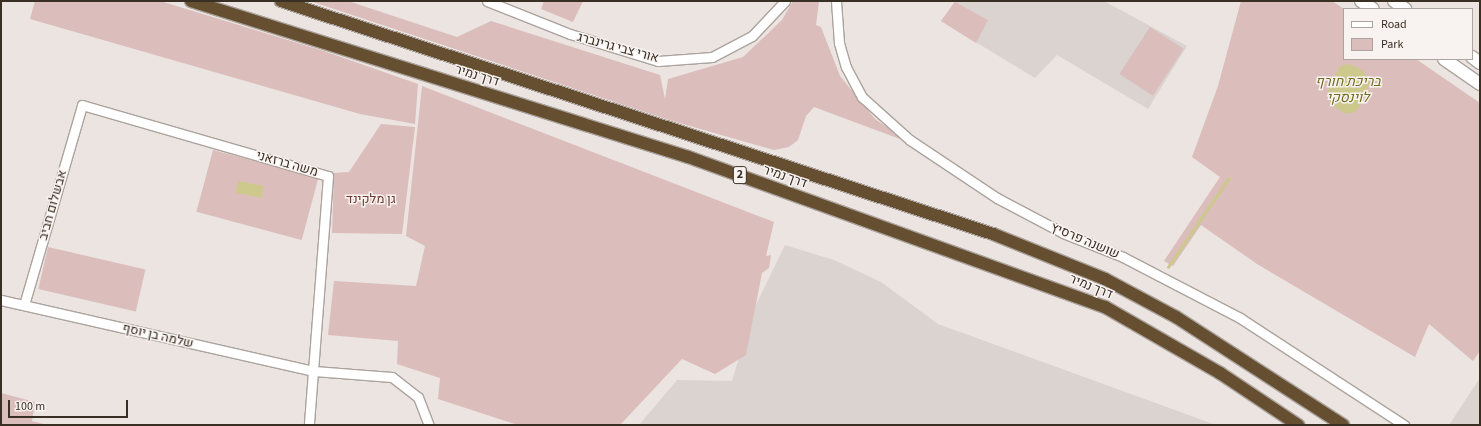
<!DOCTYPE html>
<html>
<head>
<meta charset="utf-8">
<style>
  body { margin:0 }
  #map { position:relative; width:1481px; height:426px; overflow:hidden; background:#ebe4e1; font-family:"Source Sans 3",Heebo,sans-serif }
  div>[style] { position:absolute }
  .built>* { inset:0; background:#dad3cf }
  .green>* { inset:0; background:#dbbdbb; transform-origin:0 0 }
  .water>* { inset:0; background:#cdc98c; transform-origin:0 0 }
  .stream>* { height:2.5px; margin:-1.25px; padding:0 1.25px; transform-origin:1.25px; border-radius:1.25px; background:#cdc98c }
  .roads { filter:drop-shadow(1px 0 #aba39d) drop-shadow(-1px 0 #aba39d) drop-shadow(0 1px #aba39d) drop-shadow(0 -1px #aba39d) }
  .street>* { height:9px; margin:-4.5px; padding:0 4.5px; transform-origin:4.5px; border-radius:4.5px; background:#fff }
  .secondary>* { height:12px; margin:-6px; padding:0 6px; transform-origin:6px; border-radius:6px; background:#fff }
  .highway>* { height:12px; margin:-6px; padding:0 6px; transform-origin:6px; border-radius:6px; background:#654f30 }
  span { translate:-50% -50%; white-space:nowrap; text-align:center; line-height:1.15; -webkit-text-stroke:3px #f8f3f1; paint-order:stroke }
  .shield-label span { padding:1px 3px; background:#f8f3f1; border:1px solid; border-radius:3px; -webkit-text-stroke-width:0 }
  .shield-label { font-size:12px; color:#3a2f23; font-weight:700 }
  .street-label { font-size:13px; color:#3a2f23 }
  .park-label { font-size:13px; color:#6f3a2f }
  .water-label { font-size:14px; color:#736f20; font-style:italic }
  .frame { position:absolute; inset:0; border:2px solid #3a2f23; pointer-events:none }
  .legend { position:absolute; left:1343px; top:8px; width:130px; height:52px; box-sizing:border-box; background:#f8f3f1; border:1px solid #aca59f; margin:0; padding:5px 7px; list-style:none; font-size:12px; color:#3a2f23 }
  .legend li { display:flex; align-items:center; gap:8px; height:20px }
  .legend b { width:20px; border:1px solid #aca59f }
  .scale { position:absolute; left:8px; top:400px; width:120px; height:18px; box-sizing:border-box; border:2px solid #3a2f23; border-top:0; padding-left:5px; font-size:12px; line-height:14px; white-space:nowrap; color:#3a2f23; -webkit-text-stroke:3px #f8f3f1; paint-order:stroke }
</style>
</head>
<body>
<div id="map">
  <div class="built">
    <div style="clip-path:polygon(955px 1px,1104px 1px,1187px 46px,1148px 109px,1057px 55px,1035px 78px,941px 21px)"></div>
    <div style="clip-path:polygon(785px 245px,834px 260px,881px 282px,938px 324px,1216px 425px,639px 425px,677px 380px,732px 381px,754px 309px)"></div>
    <div style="clip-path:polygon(1480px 378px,1480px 425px,1449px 425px)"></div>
  </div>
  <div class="green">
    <div style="clip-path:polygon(35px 1px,160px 1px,324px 51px,418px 84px,415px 124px,360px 114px,30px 19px)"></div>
    <div style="clip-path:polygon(310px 1px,348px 1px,457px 37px,491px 21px,660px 75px,665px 99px,668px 79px,743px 57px,782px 20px,793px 1px,819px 1px,816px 25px,821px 27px,840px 76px,875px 119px,908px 142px,814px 107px,806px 116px,798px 140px,789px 147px,774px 150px,669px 120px)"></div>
    <div style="clip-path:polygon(544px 1px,583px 1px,573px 22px,541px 9px)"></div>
    <div style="clip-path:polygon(1241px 1px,1332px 1px,1344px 9px,1344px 59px,1416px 59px,1480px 103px,1480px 351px,1473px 361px,1429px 324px,1415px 357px,1257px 264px,1201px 225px,1173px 266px,1164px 261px,1220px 177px,1192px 157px,1218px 86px)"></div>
    <div style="clip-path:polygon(955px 2px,988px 20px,976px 43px,941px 21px)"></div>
    <div style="left:1150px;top:27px;width:40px;height:56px;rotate:33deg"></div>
    <div style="clip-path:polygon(422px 86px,774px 222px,766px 256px,771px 255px,769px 268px,762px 273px,746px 355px,715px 374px,682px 359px,620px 425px,518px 425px,438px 399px,440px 378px,397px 364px,398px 341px,328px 335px,334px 281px,416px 286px,425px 246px,406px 236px)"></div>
    <div style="clip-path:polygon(381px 124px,415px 127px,402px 234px,332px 233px,334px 173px,349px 172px)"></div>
    <div style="left:213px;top:150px;width:109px;height:64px;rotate:15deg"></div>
    <div style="left:48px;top:247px;width:100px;height:43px;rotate:13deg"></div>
    <div style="clip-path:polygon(1px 393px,35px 402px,32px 421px,48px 425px,1px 425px)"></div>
  </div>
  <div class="water">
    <div style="clip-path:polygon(1349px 64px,1362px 70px,1370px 81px,1359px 108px,1353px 113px,1344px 113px,1330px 104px,1328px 91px,1340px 66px)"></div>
    <div style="left:238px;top:181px;width:26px;height:12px;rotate:11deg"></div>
  </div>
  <div class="stream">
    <div style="left:1168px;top:267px;width:107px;rotate:-55.7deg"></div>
  </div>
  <div class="roads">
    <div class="street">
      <div style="left:487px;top:1px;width:89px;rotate:21.7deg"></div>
      <div style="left:570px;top:34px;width:92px;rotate:17.1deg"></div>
      <div style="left:658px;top:61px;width:54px;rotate:-4.2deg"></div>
      <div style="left:712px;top:57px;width:45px;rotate:-27.7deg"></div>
      <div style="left:752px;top:36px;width:48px;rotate:-46.7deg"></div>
      <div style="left:836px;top:1px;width:42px;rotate:85.9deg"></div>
      <div style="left:839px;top:43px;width:25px;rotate:74deg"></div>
      <div style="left:846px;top:67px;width:34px;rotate:62deg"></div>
      <div style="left:862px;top:97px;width:64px;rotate:41.9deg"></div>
      <div style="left:910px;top:140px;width:105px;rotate:33.7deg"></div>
      <div style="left:997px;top:198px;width:75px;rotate:27.9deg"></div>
      <div style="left:1063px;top:233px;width:65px;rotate:21.8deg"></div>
      <div style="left:1123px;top:257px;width:132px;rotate:27.5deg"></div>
      <div style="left:1240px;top:318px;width:196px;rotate:33.1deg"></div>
      <div style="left:1px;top:300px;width:321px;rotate:12.8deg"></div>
      <div style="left:314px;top:371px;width:78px;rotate:4.4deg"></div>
      <div style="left:392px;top:377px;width:33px;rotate:38deg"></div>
      <div style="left:418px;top:397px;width:30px;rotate:69deg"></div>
      <div style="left:24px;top:305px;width:208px;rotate:-73.8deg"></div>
      <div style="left:82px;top:105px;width:256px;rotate:16.1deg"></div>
      <div style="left:328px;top:176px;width:250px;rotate:94.4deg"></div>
    </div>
    <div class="secondary">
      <div style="left:1361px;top:1px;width:14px;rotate:34deg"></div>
      <div style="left:1394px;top:1px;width:14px;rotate:36deg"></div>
      <div style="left:1472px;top:57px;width:10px;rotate:37deg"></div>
      <div style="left:1444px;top:59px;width:44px;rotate:34.8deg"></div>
    </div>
    <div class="highway">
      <div style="left:191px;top:1px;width:521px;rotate:17.43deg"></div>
      <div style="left:688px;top:157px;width:443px;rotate:19.8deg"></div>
      <div style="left:1105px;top:307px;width:133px;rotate:29.9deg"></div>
      <div style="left:1220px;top:373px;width:94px;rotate:33.7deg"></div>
      <div style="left:281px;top:1px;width:749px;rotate:18.12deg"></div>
      <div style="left:993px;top:234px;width:121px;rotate:21.9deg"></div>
      <div style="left:1105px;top:279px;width:81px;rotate:28.2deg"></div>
      <div style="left:1176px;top:317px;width:199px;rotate:32.9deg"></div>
    </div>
  </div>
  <div class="shield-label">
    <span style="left:740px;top:175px">2</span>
  </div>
  <div class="street-label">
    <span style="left:618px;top:48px;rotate:15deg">אורי צבי גרינברג</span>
    <span style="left:477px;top:76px;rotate:17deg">דרך נמיר</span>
    <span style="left:287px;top:164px;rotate:16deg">משה ברזאני</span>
    <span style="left:785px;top:177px;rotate:19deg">דרך נמיר</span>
    <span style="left:53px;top:205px;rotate:-74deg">אבשלום חביב</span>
    <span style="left:1085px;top:241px;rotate:23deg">שושנה פרסיץ</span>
    <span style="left:1091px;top:287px;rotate:22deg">דרך נמיר</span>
    <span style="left:158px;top:336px;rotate:13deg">שלמה בן יוסף</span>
  </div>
  <div class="park-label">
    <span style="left:371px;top:199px">גן מלקינד</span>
  </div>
  <div class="water-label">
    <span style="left:1348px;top:90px">בריכת חורף<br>לוינסקי</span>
  </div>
  <div class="frame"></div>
  <ul class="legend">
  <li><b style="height:5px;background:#fff"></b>Road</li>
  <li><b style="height:11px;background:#dbbdbb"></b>Park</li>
  </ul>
  <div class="scale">100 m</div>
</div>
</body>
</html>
